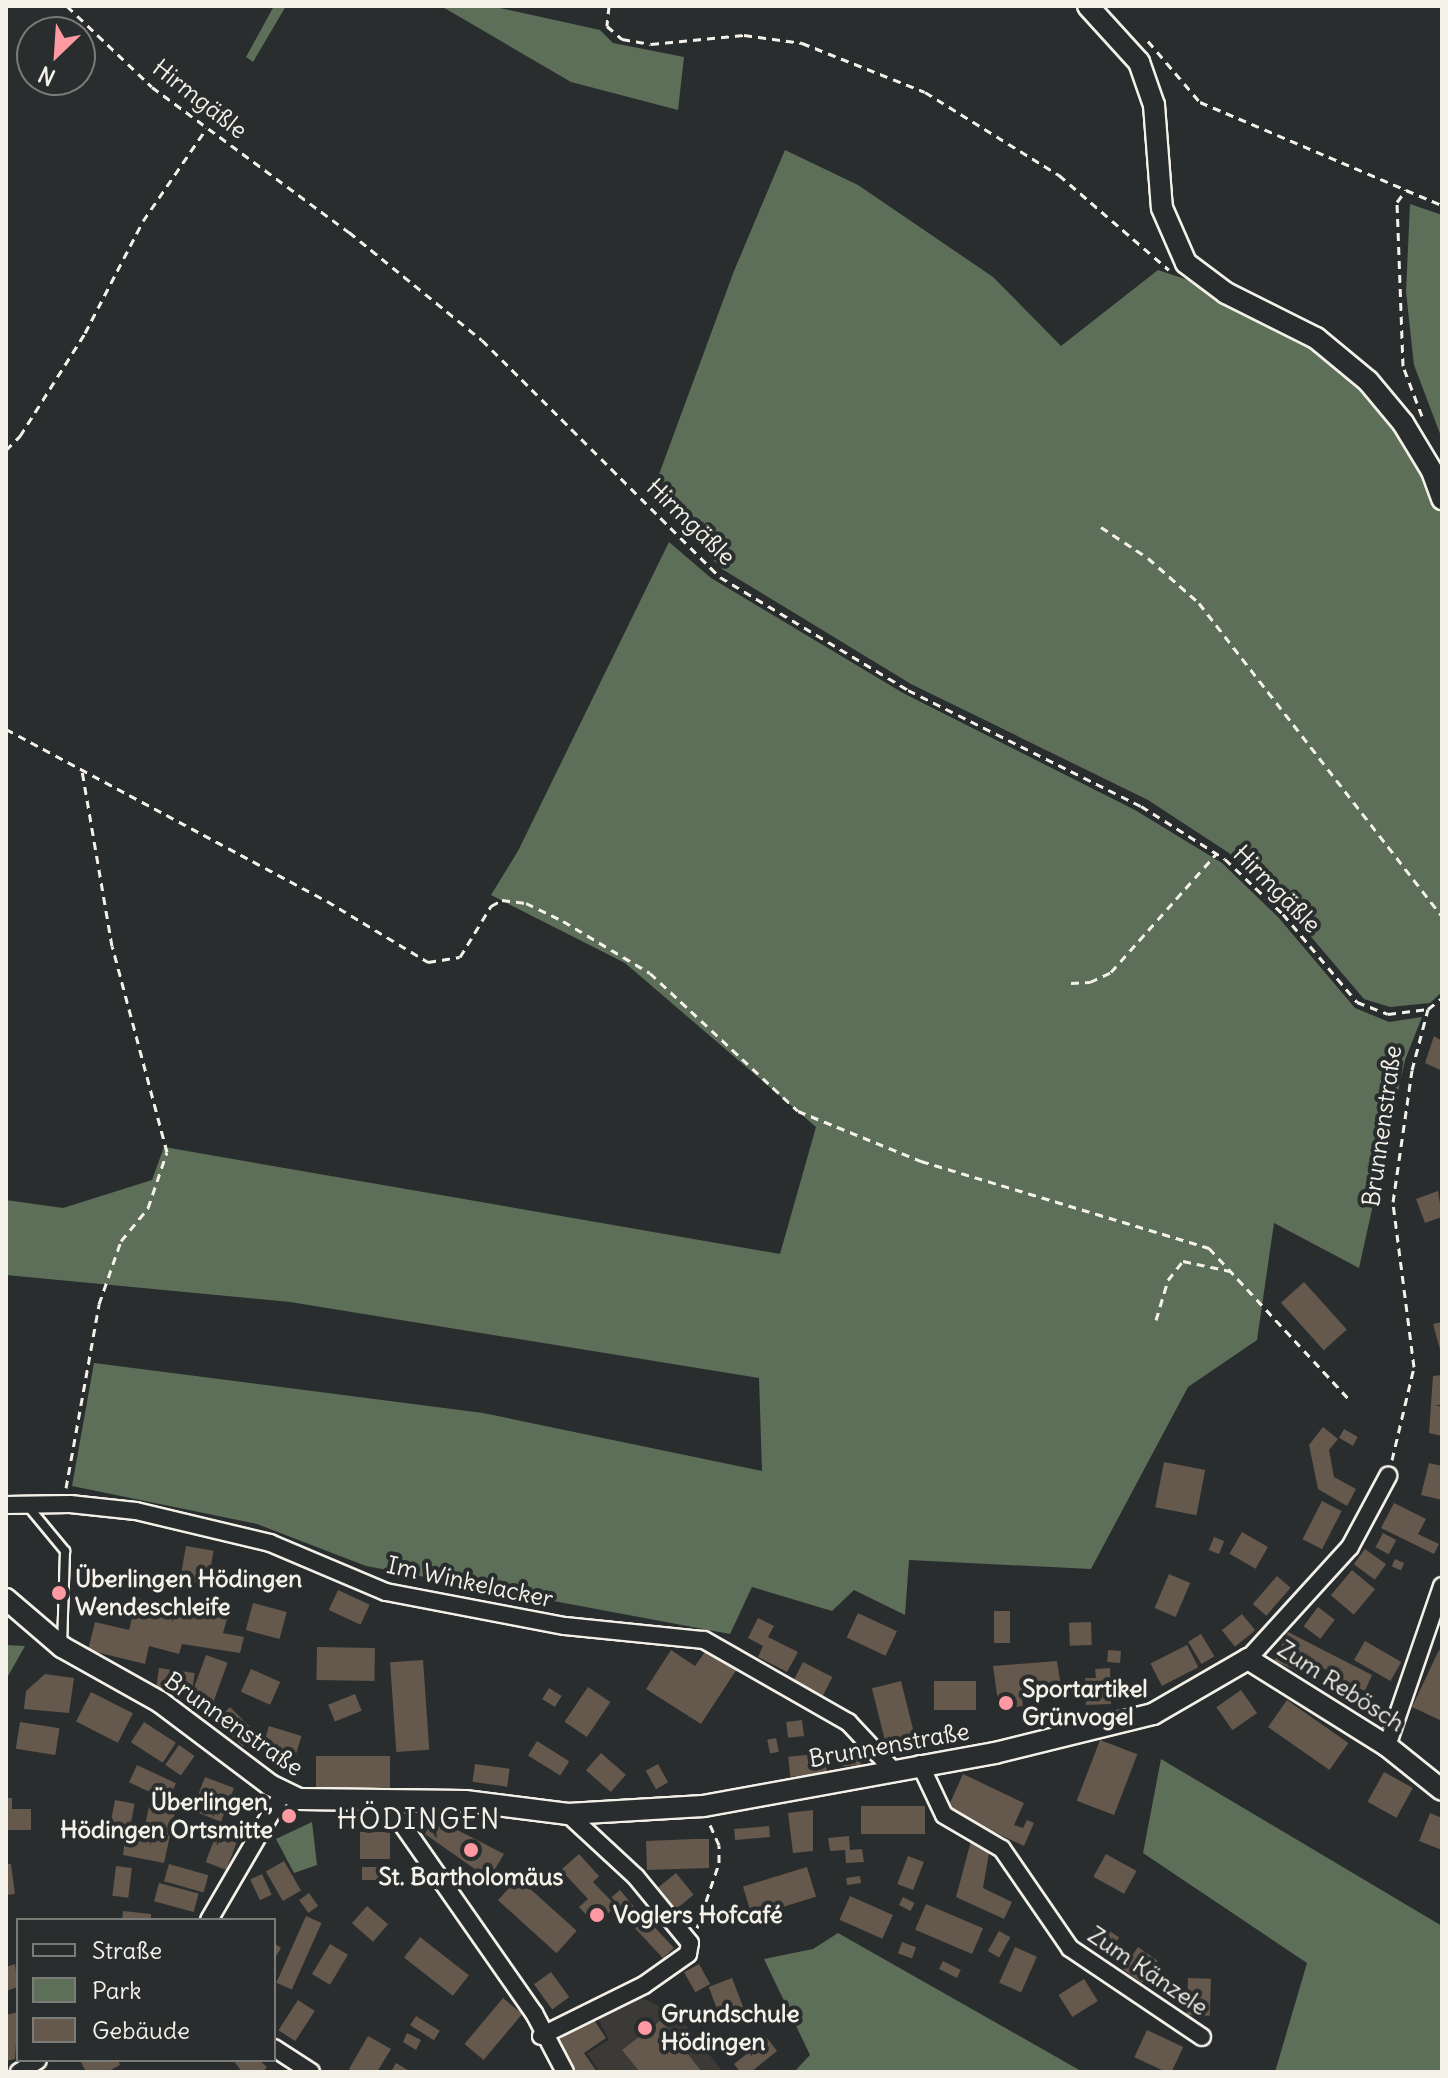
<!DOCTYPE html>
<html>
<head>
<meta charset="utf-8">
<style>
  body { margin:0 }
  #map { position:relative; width:1448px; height:2078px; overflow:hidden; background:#2a2d2e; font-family:Delius,sans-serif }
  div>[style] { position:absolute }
  .built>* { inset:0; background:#3c3a37 }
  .green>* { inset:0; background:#5d6f59 }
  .building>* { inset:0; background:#65584c; transform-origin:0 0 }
  .path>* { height:3px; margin-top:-1.5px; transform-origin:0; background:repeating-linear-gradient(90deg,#f4f1e8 0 8px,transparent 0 14px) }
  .roads { filter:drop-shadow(2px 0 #f4f1e8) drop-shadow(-2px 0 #f4f1e8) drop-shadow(0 2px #f4f1e8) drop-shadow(0 -2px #f4f1e8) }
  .service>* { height:8px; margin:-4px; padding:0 4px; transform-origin:4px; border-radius:4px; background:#2a2d2e }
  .minor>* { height:16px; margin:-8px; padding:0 8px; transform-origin:8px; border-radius:8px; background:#2a2d2e }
  .tertiary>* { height:20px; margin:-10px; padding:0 10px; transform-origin:10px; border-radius:10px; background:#2a2d2e }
  .dots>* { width:22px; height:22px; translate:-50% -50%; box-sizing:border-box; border:4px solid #2a2d2e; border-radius:50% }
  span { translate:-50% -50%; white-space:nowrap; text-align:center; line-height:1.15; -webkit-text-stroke:8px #2a2d2e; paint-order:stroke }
  .street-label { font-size:24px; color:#f4f1e8 }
  .poi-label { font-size:24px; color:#f4f1e8; font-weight:700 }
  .left { translate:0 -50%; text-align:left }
  .right { translate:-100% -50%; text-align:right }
  .quarter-label { font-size:28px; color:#f4f1e8; letter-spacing:2px }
  .frame { position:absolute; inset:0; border:8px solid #f4f1e8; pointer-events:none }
  .legend { position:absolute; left:16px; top:1918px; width:260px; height:144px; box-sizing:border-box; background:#2a2d2e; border:2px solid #7b7b78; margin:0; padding:10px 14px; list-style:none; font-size:24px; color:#f4f1e8 }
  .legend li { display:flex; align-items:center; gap:16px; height:40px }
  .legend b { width:40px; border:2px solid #7b7b78 }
  .north { position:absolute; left:16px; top:16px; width:80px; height:80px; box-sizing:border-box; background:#2a2d2e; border:2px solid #7b7b78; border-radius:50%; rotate:205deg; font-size:22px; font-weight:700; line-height:32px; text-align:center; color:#f4f1e8 }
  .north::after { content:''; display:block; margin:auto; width:28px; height:36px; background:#ff9aa2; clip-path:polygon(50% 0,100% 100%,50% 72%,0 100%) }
</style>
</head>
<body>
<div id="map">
  <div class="built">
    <div style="clip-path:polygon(635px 1995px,677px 2014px,723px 2072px,600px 2072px,587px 2053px,609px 2040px,596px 2015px)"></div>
  </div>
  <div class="green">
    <div style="clip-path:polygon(274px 6px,286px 6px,253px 62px,246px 57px)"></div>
    <div style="clip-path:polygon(441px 6px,491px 6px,600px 30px,613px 43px,684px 57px,678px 110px,571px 82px)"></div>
    <div style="clip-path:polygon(785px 150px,858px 185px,993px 277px,1061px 346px,1158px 270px,1200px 284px,1310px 342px,1363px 385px,1428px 473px,1442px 514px,1442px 992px,1430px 1003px,1390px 1007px,1364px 999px,1290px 912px,1229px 853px,1148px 800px,911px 684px,722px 569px,651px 496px,734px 271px)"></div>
    <div style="clip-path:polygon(1410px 204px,1442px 215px,1442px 439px,1414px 365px,1406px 292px)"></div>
    <div style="clip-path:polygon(669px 542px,711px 578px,903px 693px,1135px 810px,1222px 863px,1278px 917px,1355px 1008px,1389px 1022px,1422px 1017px,1405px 1060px,1359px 1268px,1274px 1223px,1257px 1340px,1188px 1387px,1091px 1569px,909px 1560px,905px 1615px,854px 1590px,832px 1611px,752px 1587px,730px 1634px,366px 1566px,257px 1524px,72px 1486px,94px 1363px,483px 1413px,762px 1471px,759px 1378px,290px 1302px,6px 1275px,6px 1200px,63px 1208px,152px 1180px,164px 1147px,780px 1254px,816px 1127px,625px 963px,491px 895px,518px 851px)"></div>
    <div style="clip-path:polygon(6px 1645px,25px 1646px,8px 1676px,6px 1675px)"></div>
    <div style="clip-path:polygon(1161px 1759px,1442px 1926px,1442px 2072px,1275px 2072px,1307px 1963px,1143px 1853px)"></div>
    <div style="clip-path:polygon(312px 1822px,317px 1865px,294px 1873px,276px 1839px)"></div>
    <div style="clip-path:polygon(838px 1933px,1081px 2071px,1082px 2072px,794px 2072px,810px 2055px,764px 1959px,813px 1949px)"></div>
  </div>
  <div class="building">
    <div style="clip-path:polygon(1434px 1036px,1442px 1041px,1440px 1070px,1425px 1063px)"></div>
    <div style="clip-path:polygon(1438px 1191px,1442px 1217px,1425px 1223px,1416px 1199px)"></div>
    <div style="left:1304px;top:1282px;width:64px;height:31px;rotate:48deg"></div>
    <div style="clip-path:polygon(1442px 1322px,1442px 1353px,1441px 1353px,1433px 1324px)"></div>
    <div style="clip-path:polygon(1442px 1375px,1442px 1405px,1435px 1405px,1442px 1407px,1442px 1436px,1429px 1433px,1433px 1376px)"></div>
    <div style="clip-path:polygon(1323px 1427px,1338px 1439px,1329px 1450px,1334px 1477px,1356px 1489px,1347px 1506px,1318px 1489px,1309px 1445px)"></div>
    <div style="left:1344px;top:1429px;width:16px;height:10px;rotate:30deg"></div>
    <div style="left:1164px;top:1462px;width:42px;height:46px;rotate:11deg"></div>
    <div style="clip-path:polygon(1429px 1463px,1442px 1466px,1442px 1500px,1421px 1495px)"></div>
    <div style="left:1322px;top:1501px;width:22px;height:43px;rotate:27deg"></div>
    <div style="clip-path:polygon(1394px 1503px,1426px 1519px,1418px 1534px,1439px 1544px,1434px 1554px,1381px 1528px)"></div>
    <div style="left:1242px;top:1532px;width:30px;height:25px;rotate:30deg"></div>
    <div style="left:1383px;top:1533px;width:15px;height:16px;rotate:28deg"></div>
    <div style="left:1214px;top:1537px;width:11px;height:14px;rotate:22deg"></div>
    <div style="left:186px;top:1546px;width:28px;height:34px;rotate:10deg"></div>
    <div style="left:1365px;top:1549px;width:26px;height:19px;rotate:36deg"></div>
    <div style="left:1395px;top:1559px;width:10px;height:8px;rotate:24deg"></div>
    <div style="left:1352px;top:1570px;width:30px;height:33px;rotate:40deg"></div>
    <div style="left:1169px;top:1574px;width:23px;height:37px;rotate:23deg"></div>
    <div style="left:1277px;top:1576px;width:18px;height:37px;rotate:41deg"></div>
    <div style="left:338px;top:1590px;width:35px;height:22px;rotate:25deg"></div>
    <div style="clip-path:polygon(137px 1598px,190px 1611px,192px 1603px,229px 1612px,223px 1633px,244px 1637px,240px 1653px,182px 1644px,179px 1654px,149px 1646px,145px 1664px,88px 1650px,95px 1622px,129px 1630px)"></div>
    <div style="left:253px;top:1603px;width:35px;height:28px;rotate:15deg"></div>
    <div style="left:1318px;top:1607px;width:21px;height:24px;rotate:37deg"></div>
    <div style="left:994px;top:1611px;width:16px;height:32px"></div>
    <div style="left:858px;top:1613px;width:43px;height:27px;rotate:25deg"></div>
    <div style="left:1242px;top:1614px;width:21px;height:26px;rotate:51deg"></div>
    <div style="clip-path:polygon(758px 1618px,774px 1626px,768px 1637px,798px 1652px,787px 1672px,758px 1657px,763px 1646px,748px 1638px)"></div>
    <div style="left:1091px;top:1622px;width:23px;height:22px;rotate:88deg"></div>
    <div style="clip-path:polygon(1288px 1632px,1372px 1675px,1365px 1691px,1350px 1684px,1346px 1692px,1330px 1685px,1332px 1674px,1301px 1653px,1293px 1669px,1274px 1661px)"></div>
    <div style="left:1201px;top:1634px;width:26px;height:15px;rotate:59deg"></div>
    <div style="left:1365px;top:1641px;width:42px;height:22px;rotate:30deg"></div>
    <div style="left:1187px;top:1645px;width:25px;height:41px;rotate:63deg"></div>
    <div style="left:317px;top:1647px;width:58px;height:33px;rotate:1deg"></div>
    <div style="clip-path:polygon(707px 1649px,737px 1669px,701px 1724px,646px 1689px,671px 1650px,695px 1666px)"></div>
    <div style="left:1108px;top:1650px;width:13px;height:12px;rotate:4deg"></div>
    <div style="clip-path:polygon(1439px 1650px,1442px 1652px,1442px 1721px,1412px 1707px)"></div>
    <div style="left:206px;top:1655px;width:23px;height:44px;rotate:20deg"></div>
    <div style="left:423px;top:1660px;width:90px;height:33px;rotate:86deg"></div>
    <div style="clip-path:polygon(1057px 1661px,1061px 1687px,1021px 1693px,1023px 1706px,999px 1709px,993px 1666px)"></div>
    <div style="left:803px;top:1662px;width:33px;height:23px;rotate:27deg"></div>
    <div style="left:159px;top:1668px;width:36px;height:22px;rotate:8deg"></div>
    <div style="clip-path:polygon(1110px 1668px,1111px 1704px,1086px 1705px,1085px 1678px,1096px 1678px,1095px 1669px)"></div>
    <div style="left:251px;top:1669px;width:32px;height:25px;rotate:24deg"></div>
    <div style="clip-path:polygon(45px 1674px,74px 1678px,69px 1713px,24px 1709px,26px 1691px)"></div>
    <div style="left:901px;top:1681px;width:64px;height:30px;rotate:76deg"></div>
    <div style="left:976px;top:1681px;width:29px;height:42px;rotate:90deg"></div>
    <div style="left:588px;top:1687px;width:27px;height:42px;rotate:34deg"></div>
    <div style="left:549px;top:1688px;width:15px;height:13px;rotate:32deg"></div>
    <div style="left:1241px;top:1690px;width:28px;height:30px;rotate:55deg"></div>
    <div style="left:91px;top:1692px;width:47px;height:33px;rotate:27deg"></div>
    <div style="left:355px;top:1694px;width:18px;height:29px;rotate:68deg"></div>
    <div style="left:1287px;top:1700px;width:75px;height:33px;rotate:35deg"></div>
    <div style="left:230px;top:1707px;width:37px;height:19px;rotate:45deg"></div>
    <div style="left:802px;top:1720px;width:16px;height:16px;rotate:83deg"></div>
    <div style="left:20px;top:1722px;width:40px;height:27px;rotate:9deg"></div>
    <div style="left:144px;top:1722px;width:38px;height:24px;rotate:33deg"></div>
    <div style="left:269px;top:1726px;width:34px;height:26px;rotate:17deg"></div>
    <div style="left:776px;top:1738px;width:14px;height:9px;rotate:78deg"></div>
    <div style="left:1100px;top:1740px;width:40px;height:65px;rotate:21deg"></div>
    <div style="left:537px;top:1741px;width:38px;height:17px;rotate:32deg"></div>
    <div style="left:179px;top:1745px;width:19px;height:24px;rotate:35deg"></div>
    <div style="left:601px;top:1753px;width:33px;height:23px;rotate:41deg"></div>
    <div style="left:825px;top:1753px;width:20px;height:37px;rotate:84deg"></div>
    <div style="left:860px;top:1753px;width:12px;height:19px;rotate:85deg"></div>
    <div style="left:316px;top:1756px;width:74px;height:32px"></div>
    <div style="left:475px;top:1764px;width:35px;height:18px;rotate:8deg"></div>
    <div style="left:658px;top:1764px;width:21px;height:14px;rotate:61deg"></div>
    <div style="left:137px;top:1765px;width:43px;height:19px;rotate:25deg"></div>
    <div style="left:1384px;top:1772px;width:33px;height:34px;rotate:29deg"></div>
    <div style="clip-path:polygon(963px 1774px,1024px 1803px,1014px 1825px,1023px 1828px,1027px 1820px,1034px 1823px,1024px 1846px,947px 1810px)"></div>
    <div style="left:205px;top:1777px;width:31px;height:36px;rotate:21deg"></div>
    <div style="clip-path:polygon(6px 1798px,12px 1798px,12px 1809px,31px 1809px,31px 1830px,6px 1830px)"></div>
    <div style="left:115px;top:1800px;width:20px;height:28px;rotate:11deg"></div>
    <div style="clip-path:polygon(149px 1806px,175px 1812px,164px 1863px,123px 1855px,125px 1839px,142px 1840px)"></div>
    <div style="left:861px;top:1806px;width:64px;height:28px"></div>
    <div style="clip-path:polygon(813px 1810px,813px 1851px,793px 1853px,788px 1813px)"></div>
    <div style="clip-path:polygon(1430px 1813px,1442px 1818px,1442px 1850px,1419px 1841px)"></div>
    <div style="clip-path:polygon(434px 1818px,504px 1854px,489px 1879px,425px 1834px)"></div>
    <div style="left:769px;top:1826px;width:11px;height:35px;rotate:85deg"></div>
    <div style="left:360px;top:1832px;width:30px;height:27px"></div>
    <div style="left:216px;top:1835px;width:22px;height:29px;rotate:21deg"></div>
    <div style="clip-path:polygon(849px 1836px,850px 1850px,862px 1849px,864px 1862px,846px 1863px,845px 1850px,830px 1851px,828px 1838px)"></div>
    <div style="clip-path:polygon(694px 1839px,709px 1839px,709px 1868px,647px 1870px,646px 1841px)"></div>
    <div style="clip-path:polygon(971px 1841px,990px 1847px,983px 1888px,1012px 1902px,1004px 1919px,956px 1897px)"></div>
    <div style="clip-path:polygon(579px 1854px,599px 1876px,593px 1882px,616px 1906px,596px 1925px,579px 1907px,588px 1899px,561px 1870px)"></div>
    <div style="left:1106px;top:1854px;width:35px;height:26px;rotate:29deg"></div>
    <div style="left:908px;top:1856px;width:17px;height:30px;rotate:21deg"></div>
    <div style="left:284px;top:1861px;width:34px;height:21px;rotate:60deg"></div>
    <div style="clip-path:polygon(6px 1864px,11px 1864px,15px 1894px,6px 1895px)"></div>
    <div style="left:169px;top:1864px;width:41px;height:18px;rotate:16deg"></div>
    <div style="left:116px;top:1866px;width:16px;height:30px;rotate:7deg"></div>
    <div style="left:362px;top:1867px;width:26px;height:13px"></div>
    <div style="left:807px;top:1867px;width:31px;height:67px;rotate:73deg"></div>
    <div style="left:676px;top:1873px;width:28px;height:23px;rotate:51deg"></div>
    <div style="left:262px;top:1874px;width:23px;height:13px;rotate:65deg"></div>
    <div style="left:860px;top:1876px;width:7px;height:14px;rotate:82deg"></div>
    <div style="left:518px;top:1878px;width:79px;height:30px;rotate:42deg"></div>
    <div style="left:159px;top:1883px;width:41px;height:19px;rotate:15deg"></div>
    <div style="left:620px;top:1890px;width:30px;height:11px;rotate:50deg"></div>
    <div style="left:309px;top:1893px;width:16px;height:12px;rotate:55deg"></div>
    <div style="left:850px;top:1896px;width:47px;height:26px;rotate:24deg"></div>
    <div style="left:903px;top:1897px;width:13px;height:9px;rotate:27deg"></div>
    <div style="left:926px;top:1904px;width:62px;height:28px;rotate:23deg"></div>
    <div style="left:367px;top:1906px;width:28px;height:23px;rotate:41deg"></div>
    <div style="left:712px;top:1908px;width:11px;height:15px;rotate:34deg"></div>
    <div style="clip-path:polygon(123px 1911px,151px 1914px,151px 1920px,122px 1920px)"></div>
    <div style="left:306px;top:1916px;width:17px;height:73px;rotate:24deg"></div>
    <div style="left:646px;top:1918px;width:41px;height:15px;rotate:47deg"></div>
    <div style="left:1098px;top:1924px;width:25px;height:20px;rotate:32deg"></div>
    <div style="left:999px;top:1931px;width:13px;height:23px;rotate:29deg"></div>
    <div style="left:420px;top:1937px;width:62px;height:26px;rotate:38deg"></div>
    <div style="left:902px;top:1942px;width:15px;height:12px;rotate:20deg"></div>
    <div style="clip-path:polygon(274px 1943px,281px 1948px,274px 1959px)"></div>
    <div style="left:330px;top:1944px;width:21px;height:35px;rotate:31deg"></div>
    <div style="left:1015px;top:1947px;width:24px;height:39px;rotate:24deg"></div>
    <div style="left:1138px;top:1947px;width:24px;height:27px;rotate:35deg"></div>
    <div style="left:943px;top:1961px;width:20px;height:9px;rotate:27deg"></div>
    <div style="clip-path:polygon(15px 1964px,18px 1987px,6px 1991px,6px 1967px)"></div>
    <div style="left:699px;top:1964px;width:23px;height:17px;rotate:61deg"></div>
    <div style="left:551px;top:1972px;width:31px;height:21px;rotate:54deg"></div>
    <div style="left:732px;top:1978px;width:34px;height:25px;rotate:69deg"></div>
    <div style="left:1188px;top:1978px;width:23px;height:37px;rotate:2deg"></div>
    <div style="left:1084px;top:1979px;width:26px;height:30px;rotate:58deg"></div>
    <div style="left:503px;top:1998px;width:25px;height:60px;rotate:40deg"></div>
    <div style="left:298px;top:2000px;width:20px;height:36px;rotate:33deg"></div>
    <div style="clip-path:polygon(18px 2012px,15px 2059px,6px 2061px,6px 2015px)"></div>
    <div style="left:416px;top:2016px;width:28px;height:11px;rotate:32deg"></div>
    <div style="clip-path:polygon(592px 2017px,606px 2038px,584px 2053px,597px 2072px,572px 2072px,553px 2044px)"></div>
    <div style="clip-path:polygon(661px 2020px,702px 2072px,640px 2072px,622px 2050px)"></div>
    <div style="left:1147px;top:2030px;width:40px;height:30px;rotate:25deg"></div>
    <div style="clip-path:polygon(407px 2033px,421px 2040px,416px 2050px,403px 2042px)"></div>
    <div style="left:722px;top:2034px;width:24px;height:10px;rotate:55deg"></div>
    <div style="clip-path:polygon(368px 2036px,391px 2049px,377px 2072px,354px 2072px,349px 2069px)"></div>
    <div style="clip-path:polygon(767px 2038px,777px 2051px,751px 2072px,740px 2072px,734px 2064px)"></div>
    <div style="clip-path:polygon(80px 2060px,118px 2060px,120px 2065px,107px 2072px,86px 2072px)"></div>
    <div style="clip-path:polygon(233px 2060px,259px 2060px,267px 2067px,263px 2072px,242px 2072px)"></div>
    <div style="clip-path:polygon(396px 2063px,411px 2072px,391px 2072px)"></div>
  </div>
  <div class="path">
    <div style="left:67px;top:6px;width:117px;rotate:43.6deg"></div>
    <div style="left:152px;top:87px;width:245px;rotate:36.4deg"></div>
    <div style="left:349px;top:232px;width:171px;rotate:39.1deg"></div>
    <div style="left:482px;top:340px;width:336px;rotate:44.9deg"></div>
    <div style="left:720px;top:577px;width:219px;rotate:31deg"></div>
    <div style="left:908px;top:690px;width:260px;rotate:26.5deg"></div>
    <div style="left:1141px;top:806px;width:99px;rotate:32.2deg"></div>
    <div style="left:1225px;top:859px;width:80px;rotate:43.5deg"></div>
    <div style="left:1283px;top:914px;width:115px;rotate:49.9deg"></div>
    <div style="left:1357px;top:1002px;width:33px;rotate:21deg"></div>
    <div style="left:1388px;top:1014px;width:40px;rotate:-7.1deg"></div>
    <div style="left:609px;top:6px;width:20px;rotate:96deg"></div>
    <div style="left:607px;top:26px;width:20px;rotate:41deg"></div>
    <div style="left:622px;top:39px;width:29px;rotate:10deg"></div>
    <div style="left:651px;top:44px;width:93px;rotate:-5.5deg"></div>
    <div style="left:744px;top:35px;width:59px;rotate:7.9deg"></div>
    <div style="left:802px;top:43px;width:132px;rotate:21.7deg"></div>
    <div style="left:925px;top:92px;width:158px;rotate:31.8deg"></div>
    <div style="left:1059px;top:175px;width:145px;rotate:40.8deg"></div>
    <div style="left:1148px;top:41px;width:80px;rotate:49.6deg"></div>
    <div style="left:1200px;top:102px;width:224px;rotate:23.1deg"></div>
    <div style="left:1422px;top:416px;width:53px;rotate:-110.8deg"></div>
    <div style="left:1403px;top:366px;width:164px;rotate:-92.1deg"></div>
    <div style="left:1397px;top:202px;width:15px;rotate:-53deg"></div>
    <div style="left:1406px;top:190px;width:39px;rotate:23deg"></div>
    <div style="left:6px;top:450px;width:20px;rotate:-45deg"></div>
    <div style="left:20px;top:436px;width:122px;rotate:-57.7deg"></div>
    <div style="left:85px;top:333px;width:126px;rotate:-62.6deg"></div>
    <div style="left:143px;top:221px;width:112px;rotate:-55.6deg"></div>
    <div style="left:1101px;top:527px;width:56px;rotate:33.4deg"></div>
    <div style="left:1148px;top:558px;width:68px;rotate:41.4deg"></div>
    <div style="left:1199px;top:603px;width:396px;rotate:52.2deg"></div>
    <div style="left:6px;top:729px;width:364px;rotate:28.2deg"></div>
    <div style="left:327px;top:901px;width:118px;rotate:31.1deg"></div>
    <div style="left:428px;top:962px;width:32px;rotate:-9deg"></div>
    <div style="left:460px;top:957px;width:60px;rotate:-58.7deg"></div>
    <div style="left:491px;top:906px;width:13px;rotate:-29deg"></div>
    <div style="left:502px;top:900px;width:24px;rotate:7deg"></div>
    <div style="left:526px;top:903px;width:41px;rotate:25.9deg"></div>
    <div style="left:563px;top:921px;width:101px;rotate:30.9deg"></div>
    <div style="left:650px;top:973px;width:202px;rotate:43deg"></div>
    <div style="left:798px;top:1111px;width:133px;rotate:22.1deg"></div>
    <div style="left:921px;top:1161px;width:301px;rotate:16.8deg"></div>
    <div style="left:1209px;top:1248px;width:207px;rotate:47.2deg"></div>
    <div style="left:1071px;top:983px;width:19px;rotate:-3deg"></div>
    <div style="left:1090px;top:982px;width:23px;rotate:-25deg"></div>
    <div style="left:1111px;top:972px;width:158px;rotate:-48.3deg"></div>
    <div style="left:1156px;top:1320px;width:42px;rotate:-73.3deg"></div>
    <div style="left:1168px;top:1280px;width:24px;rotate:-52deg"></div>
    <div style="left:1183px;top:1261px;width:48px;rotate:12deg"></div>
    <div style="left:1392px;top:1460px;width:96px;rotate:-76.7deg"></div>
    <div style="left:1414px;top:1367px;width:166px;rotate:-97.3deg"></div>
    <div style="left:1393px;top:1202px;width:133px;rotate:-81.8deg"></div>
    <div style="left:1412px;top:1070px;width:63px;rotate:-75.3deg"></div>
    <div style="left:1428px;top:1009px;width:18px;rotate:-38deg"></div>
    <div style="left:66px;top:1488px;width:187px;rotate:-79.8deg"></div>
    <div style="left:99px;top:1304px;width:67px;rotate:-70.8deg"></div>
    <div style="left:121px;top:1241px;width:43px;rotate:-50.7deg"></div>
    <div style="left:148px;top:1208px;width:59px;rotate:-71.3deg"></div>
    <div style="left:167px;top:1152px;width:213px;rotate:-104.9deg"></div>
    <div style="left:112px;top:946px;width:179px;rotate:-99.7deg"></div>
    <div style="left:697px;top:1928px;width:69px;rotate:-71.3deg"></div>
    <div style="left:719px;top:1863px;width:18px;rotate:-90deg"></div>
    <div style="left:719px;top:1845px;width:22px;rotate:-114deg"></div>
  </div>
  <div class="roads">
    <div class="service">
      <div style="left:27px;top:1505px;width:60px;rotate:50.4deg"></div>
      <div style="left:65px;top:1551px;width:95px;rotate:91.8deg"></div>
    </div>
    <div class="minor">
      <div style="left:6px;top:1505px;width:64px;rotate:-0.9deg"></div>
      <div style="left:70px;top:1504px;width:66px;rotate:6.1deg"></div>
      <div style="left:136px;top:1511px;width:138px;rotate:13.4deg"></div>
      <div style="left:270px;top:1543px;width:126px;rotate:22.9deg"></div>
      <div style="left:386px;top:1592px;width:182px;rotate:10.8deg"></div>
      <div style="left:565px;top:1626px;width:140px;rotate:5.8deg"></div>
      <div style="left:704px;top:1640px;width:166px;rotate:29.7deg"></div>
      <div style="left:848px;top:1722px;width:66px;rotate:46.8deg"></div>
      <div style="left:1248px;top:1659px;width:151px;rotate:-47.7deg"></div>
      <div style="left:1350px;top:1547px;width:81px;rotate:-61.8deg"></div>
      <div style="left:1387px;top:1746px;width:169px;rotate:-71deg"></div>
      <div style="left:920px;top:1764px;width:56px;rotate:64.8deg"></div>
      <div style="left:944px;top:1815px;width:67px;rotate:30.4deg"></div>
      <div style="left:1002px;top:1849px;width:120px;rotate:55.5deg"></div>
      <div style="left:1070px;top:1948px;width:159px;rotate:34deg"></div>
      <div style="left:388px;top:1804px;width:255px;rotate:55.1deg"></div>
      <div style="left:534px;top:2013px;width:67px;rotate:62.3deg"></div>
      <div style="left:209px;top:1920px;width:147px;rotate:-59.8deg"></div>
      <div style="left:541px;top:2036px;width:115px;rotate:-26.3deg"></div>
      <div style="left:644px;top:1985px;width:54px;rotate:-35.2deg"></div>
      <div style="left:688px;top:1954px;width:11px;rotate:-80deg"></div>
      <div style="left:690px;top:1943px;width:85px;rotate:-129.3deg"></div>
      <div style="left:636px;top:1877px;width:93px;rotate:-137.2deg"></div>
      <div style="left:274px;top:2048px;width:44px;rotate:33deg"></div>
      <div style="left:19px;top:2072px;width:22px;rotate:-32deg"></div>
    </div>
    <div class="tertiary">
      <div style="left:1088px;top:6px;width:76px;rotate:47.7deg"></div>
      <div style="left:1139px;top:62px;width:46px;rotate:70.8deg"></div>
      <div style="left:1154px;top:105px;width:103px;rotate:85.6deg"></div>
      <div style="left:1162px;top:208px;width:60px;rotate:66.4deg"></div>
      <div style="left:1186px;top:263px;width:50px;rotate:36.9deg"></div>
      <div style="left:1226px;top:293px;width:101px;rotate:26.6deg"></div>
      <div style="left:1316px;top:338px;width:67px;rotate:39.6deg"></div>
      <div style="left:1368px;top:381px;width:55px;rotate:50.2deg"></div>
      <div style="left:1403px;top:423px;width:56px;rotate:58.9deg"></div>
      <div style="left:1432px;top:471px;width:30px;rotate:70deg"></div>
      <div style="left:6px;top:1599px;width:74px;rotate:40.6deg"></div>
      <div style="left:62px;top:1647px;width:112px;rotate:29.3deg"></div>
      <div style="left:160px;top:1702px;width:138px;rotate:37deg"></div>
      <div style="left:270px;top:1785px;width:32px;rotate:26deg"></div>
      <div style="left:299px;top:1799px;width:166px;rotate:0.7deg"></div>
      <div style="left:465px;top:1801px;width:104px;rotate:7.2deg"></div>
      <div style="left:568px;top:1814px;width:135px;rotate:-3.4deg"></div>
      <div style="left:703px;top:1806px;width:297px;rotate:-10.3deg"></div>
      <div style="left:995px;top:1753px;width:163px;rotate:-13.9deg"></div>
      <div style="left:1153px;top:1714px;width:110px;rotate:-30.1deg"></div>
      <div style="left:1248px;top:1659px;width:164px;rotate:32deg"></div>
      <div style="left:1387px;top:1746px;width:70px;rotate:38.7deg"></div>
    </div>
  </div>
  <div class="dots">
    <div style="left:59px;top:1593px;background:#ff9aa2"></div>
    <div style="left:1006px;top:1703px;background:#ff9aa2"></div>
    <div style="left:289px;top:1816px;background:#ff9aa2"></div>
    <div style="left:471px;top:1850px;background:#ff9aa2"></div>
    <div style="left:597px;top:1915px;background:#ff9aa2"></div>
    <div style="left:645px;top:2028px;background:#ff9aa2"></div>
  </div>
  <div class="street-label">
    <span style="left:200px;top:99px;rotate:38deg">Hirmgäßle</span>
    <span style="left:691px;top:522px;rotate:44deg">Hirmgäßle</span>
    <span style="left:1277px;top:889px;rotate:45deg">Hirmgäßle</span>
    <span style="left:1382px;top:1126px;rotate:-82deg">Brunnenstraße</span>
    <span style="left:470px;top:1582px;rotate:12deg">Im Winkelacker</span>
    <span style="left:1341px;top:1686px;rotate:33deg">Zum Rebösch</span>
    <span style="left:234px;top:1724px;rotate:35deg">Brunnenstraße</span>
    <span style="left:889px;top:1745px;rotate:-10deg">Brunnenstraße</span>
    <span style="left:1148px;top:1971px;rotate:34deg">Zum Känzele</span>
  </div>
  <div class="poi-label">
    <span class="left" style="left:75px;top:1593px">Überlingen Hödingen<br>Wendeschleife</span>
    <span class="left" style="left:1022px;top:1703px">Sportartikel<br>Grünvogel</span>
    <span class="right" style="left:273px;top:1816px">Überlingen,<br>Hödingen Ortsmitte</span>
    <span style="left:471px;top:1877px">St. Bartholomäus</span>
    <span class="left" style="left:613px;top:1915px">Voglers Hofcafé</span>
    <span class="left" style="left:661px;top:2028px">Grundschule<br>Hödingen</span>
  </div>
  <div class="quarter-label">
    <span style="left:419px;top:1819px">HÖDINGEN</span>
  </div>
  <div class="frame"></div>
  <ul class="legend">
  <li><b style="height:10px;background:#2a2d2e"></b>Straße</li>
  <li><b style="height:22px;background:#5d6f59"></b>Park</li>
  <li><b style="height:22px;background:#65584c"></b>Gebäude</li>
  </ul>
  <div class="north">N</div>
</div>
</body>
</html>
